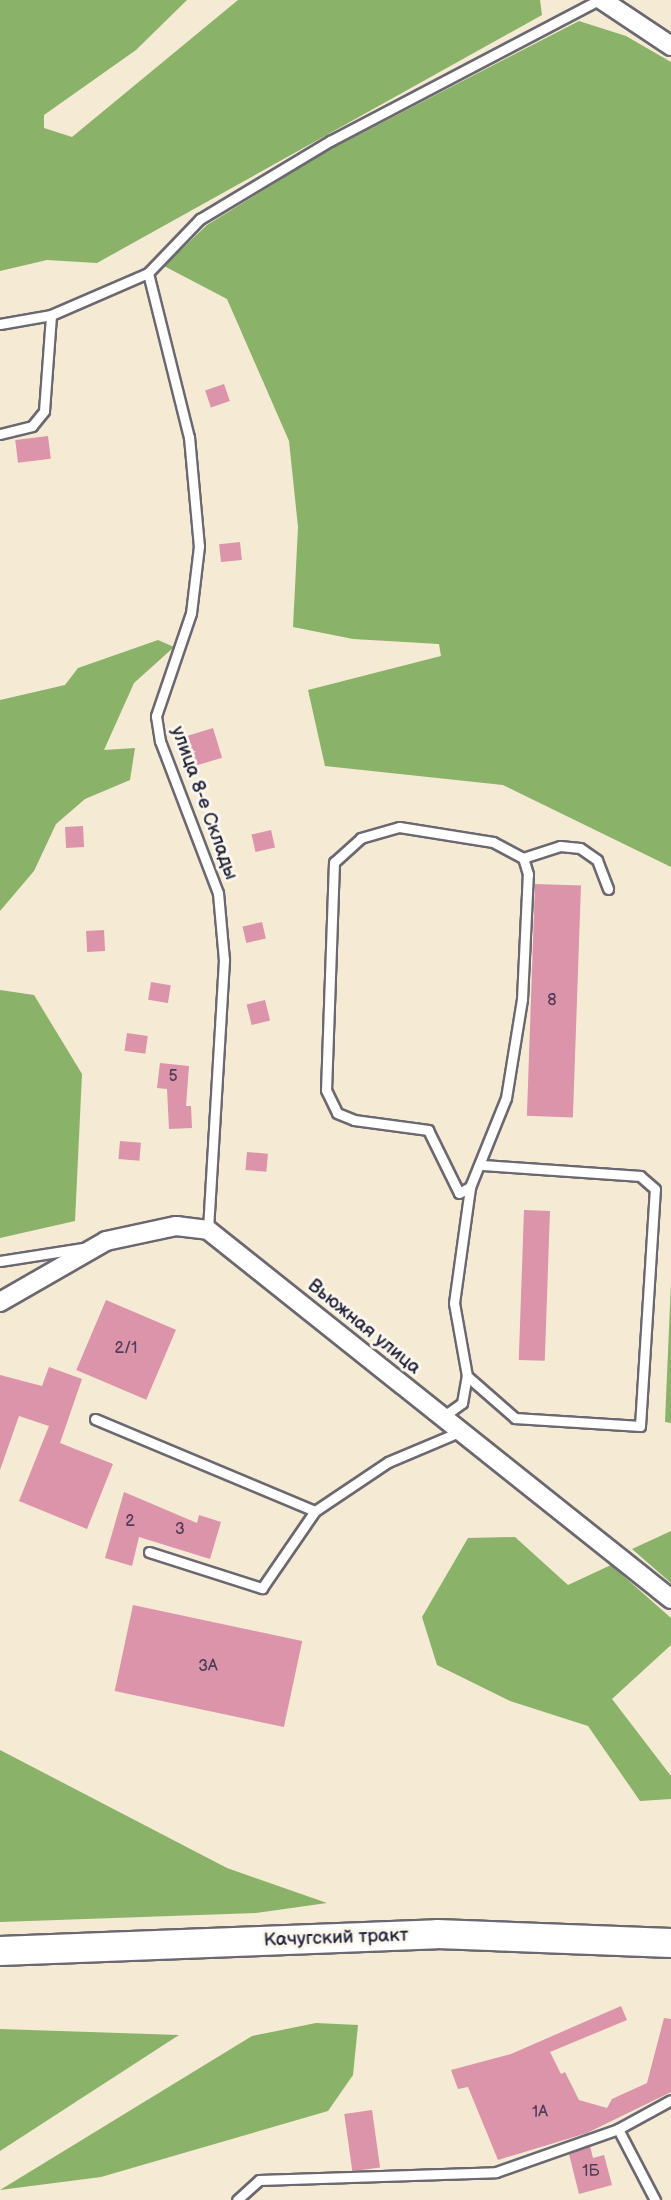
<!DOCTYPE html>
<html>
<head>
<meta charset="utf-8">
<style>
  body { margin:0 }
  #map { position:relative; width:671px; height:2200px; overflow:hidden; background:#f5ead4; font-family:"Balsamiq Sans",sans-serif }
  div>[style] { position:absolute }
  .forest>* { inset:0; background:#8ab268 }
  .building>* { inset:0; background:#db94aa; transform-origin:0 0 }
  .roads { filter:drop-shadow(2px 0 #6c6871) drop-shadow(-2px 0 #6c6871) drop-shadow(0 2px #6c6871) drop-shadow(0 -2px #6c6871) }
  .service>* { height:9px; margin:-4.5px; padding:0 4.5px; transform-origin:4.5px; border-radius:4.5px; background:#fff }
  .minor>* { height:18px; margin:-9px; padding:0 9px; transform-origin:9px; border-radius:9px; background:#fff }
  .primary>* { height:28px; margin:-14px; padding:0 14px; transform-origin:14px; border-radius:14px; background:#fff }
  span { translate:-50% -50%; white-space:nowrap; text-align:center; line-height:1.15; -webkit-text-stroke:6px #fbf7ec; paint-order:stroke }
  .number-label { font-size:16px; color:#503e57 }
  .number-label span { -webkit-text-stroke-width:0 }
  .street-label { font-size:19px; color:#22223b }
</style>
</head>
<body>
<div id="map">
  <div class="forest">
    <div style="clip-path:polygon(0 0,187px 0,136px 50px,44px 115px,44px 128px,72px 137px,238px 0,540px 0,542px 15px,97px 263px,47px 260px,0 271px)"></div>
    <div style="clip-path:polygon(579px 21px,626px 36px,671px 62px,671px 867px,503px 785px,325px 766px,308px 690px,441px 656px,439px 644px,353px 639px,293px 627px,298px 527px,289px 441px,227px 299px,164px 266px,207px 225px,325px 152px)"></div>
    <div style="clip-path:polygon(158px 640px,174px 647px,134px 683px,104px 750px,135px 748px,130px 780px,85px 799px,56px 824px,34px 871px,0 911px,0 700px,65px 685px,78px 668px)"></div>
    <div style="clip-path:polygon(0 990px,34px 995px,82px 1074px,75px 1221px,0 1238px)"></div>
    <div style="clip-path:polygon(671px 1282px,671px 1423px,665px 1422px)"></div>
    <div style="clip-path:polygon(671px 1531px,671px 1583px,632px 1549px)"></div>
    <div style="clip-path:polygon(515px 1537px,568px 1585px,611px 1565px,671px 1618px,671px 1645px,612px 1699px,671px 1776px,671px 1799px,640px 1801px,588px 1726px,510px 1701px,437px 1665px,422px 1617px,468px 1538px)"></div>
    <div style="clip-path:polygon(0 1750px,227px 1868px,327px 1903px,256px 1913px,0 1922px)"></div>
    <div style="clip-path:polygon(316px 2023px,358px 2025px,353px 2075px,328px 2111px,101px 2177px,0 2190px,252px 2036px)"></div>
    <div style="clip-path:polygon(0 2029px,179px 2035px,0 2151px)"></div>
  </div>
  <div class="building">
    <div style="left:224px;top:384px;width:18px;height:20px;rotate:71deg"></div>
    <div style="left:48px;top:436px;width:23px;height:33px;rotate:83deg"></div>
    <div style="left:240px;top:542px;width:18px;height:21px;rotate:84deg"></div>
    <div style="left:213px;top:728px;width:31px;height:27px;rotate:73deg"></div>
    <div style="left:83px;top:826px;width:21px;height:18px;rotate:87deg"></div>
    <div style="left:271px;top:830px;width:18px;height:20px;rotate:77deg"></div>
    <div style="left:535px;top:884px;width:46px;height:232px;rotate:2deg"></div>
    <div style="left:262px;top:922px;width:17px;height:20px;rotate:77deg"></div>
    <div style="left:104px;top:930px;width:21px;height:18px;rotate:87deg"></div>
    <div style="left:151px;top:982px;width:20px;height:18px;rotate:9deg"></div>
    <div style="left:265px;top:1000px;width:21px;height:19px;rotate:76deg"></div>
    <div style="left:127px;top:1033px;width:21px;height:18px;rotate:8deg"></div>
    <div style="clip-path:polygon(160px 1063px,189px 1066px,186px 1106px,191px 1106px,192px 1128px,169px 1129px,167px 1089px,157px 1088px)"></div>
    <div style="left:120px;top:1141px;width:21px;height:18px;rotate:5deg"></div>
    <div style="left:247px;top:1152px;width:21px;height:18px;rotate:5deg"></div>
    <div style="left:524px;top:1210px;width:26px;height:150px;rotate:2deg"></div>
    <div style="left:106px;top:1300px;width:76px;height:76px;rotate:23deg"></div>
    <div style="clip-path:polygon(49px 1367px,82px 1379px,60px 1443px,113px 1464px,87px 1529px,19px 1501px,49px 1426px,19px 1416px,0 1470px,0 1375px,42px 1386px)"></div>
    <div style="clip-path:polygon(124px 1492px,197px 1523px,199px 1515px,221px 1522px,210px 1559px,139px 1537px,132px 1566px,105px 1558px)"></div>
    <div style="left:133px;top:1605px;width:173px;height:88px;rotate:12deg"></div>
    <div style="clip-path:polygon(621px 2006px,627px 2020px,550px 2052px,561px 2074px,565px 2072px,579px 2100px,607px 2108px,612px 2099px,647px 2083px,664px 2018px,671px 2019px,671px 2092px,587px 2133px,498px 2160px,468px 2087px,458px 2089px,451px 2070px,511px 2054px)"></div>
    <div style="left:372px;top:2110px;width:58px;height:28px;rotate:82deg"></div>
    <div style="clip-path:polygon(590px 2146px,593px 2158px,604px 2155px,612px 2185px,579px 2194px,569px 2154px)"></div>
  </div>
  <div class="roads">
    <div class="service">
      <div style="left:148px;top:273px;width:169px;rotate:76deg"></div>
      <div style="left:189px;top:437px;width:109px;rotate:84.8deg"></div>
      <div style="left:199px;top:546px;width:67px;rotate:96.8deg"></div>
      <div style="left:191px;top:613px;width:109px;rotate:108.8deg"></div>
      <div style="left:156px;top:716px;width:25px;rotate:81deg"></div>
      <div style="left:160px;top:741px;width:163px;rotate:69.1deg"></div>
      <div style="left:218px;top:893px;width:67px;rotate:84.9deg"></div>
      <div style="left:224px;top:960px;width:270px;rotate:93.4deg"></div>
      <div style="left:0;top:324px;width:52px;rotate:-10deg"></div>
      <div style="left:51px;top:315px;width:106px;rotate:-23.4deg"></div>
      <div style="left:148px;top:273px;width:75px;rotate:-46.1deg"></div>
      <div style="left:200px;top:219px;width:152px;rotate:-31deg"></div>
      <div style="left:330px;top:141px;width:303px;rotate:-27.7deg"></div>
      <div style="left:0;top:434px;width:33px;rotate:-14deg"></div>
      <div style="left:32px;top:426px;width:19px;rotate:-51deg"></div>
      <div style="left:44px;top:411px;width:96px;rotate:-85.8deg"></div>
      <div style="left:523px;top:858px;width:39px;rotate:-18deg"></div>
      <div style="left:560px;top:846px;width:20px;rotate:6deg"></div>
      <div style="left:580px;top:848px;width:21px;rotate:35deg"></div>
      <div style="left:597px;top:860px;width:31px;rotate:69deg"></div>
      <div style="left:0;top:1261px;width:84px;rotate:-8.9deg"></div>
      <div style="left:467px;top:1376px;width:74px;rotate:-100.1deg"></div>
      <div style="left:454px;top:1303px;width:117px;rotate:-82.1deg"></div>
      <div style="left:470px;top:1187px;width:96px;rotate:-68deg"></div>
      <div style="left:506px;top:1098px;width:100px;rotate:-80.8deg"></div>
      <div style="left:522px;top:999px;width:125px;rotate:-87.3deg"></div>
      <div style="left:528px;top:874px;width:17px;rotate:-107deg"></div>
      <div style="left:523px;top:858px;width:34px;rotate:-152deg"></div>
      <div style="left:493px;top:842px;width:95px;rotate:-170.9deg"></div>
      <div style="left:399px;top:827px;width:40px;rotate:164deg"></div>
      <div style="left:361px;top:838px;width:36px;rotate:138deg"></div>
      <div style="left:334px;top:862px;width:228px;rotate:92deg"></div>
      <div style="left:326px;top:1090px;width:25px;rotate:64deg"></div>
      <div style="left:337px;top:1113px;width:18px;rotate:22deg"></div>
      <div style="left:354px;top:1120px;width:75px;rotate:7.7deg"></div>
      <div style="left:428px;top:1130px;width:70px;rotate:63.8deg"></div>
      <div style="left:459px;top:1193px;width:13px;rotate:-29deg"></div>
      <div style="left:444px;top:1416px;width:22px;rotate:-36deg"></div>
      <div style="left:462px;top:1403px;width:27px;rotate:-80deg"></div>
      <div style="left:467px;top:1376px;width:64px;rotate:41.2deg"></div>
      <div style="left:515px;top:1418px;width:125px;rotate:3.7deg"></div>
      <div style="left:640px;top:1426px;width:237px;rotate:-86.4deg"></div>
      <div style="left:655px;top:1189px;width:20px;rotate:-139deg"></div>
      <div style="left:640px;top:1176px;width:157px;rotate:-176deg"></div>
      <div style="left:95px;top:1419px;width:238px;rotate:22.7deg"></div>
      <div style="left:315px;top:1511px;width:88px;rotate:-33.9deg"></div>
      <div style="left:388px;top:1462px;width:77px;rotate:-22.9deg"></div>
      <div style="left:149px;top:1552px;width:119px;rotate:17.7deg"></div>
      <div style="left:262px;top:1588px;width:93px;rotate:-55.5deg"></div>
      <div style="left:618px;top:2129px;width:80px;rotate:62.5deg"></div>
      <div style="left:237px;top:2200px;width:30px;rotate:-42deg"></div>
      <div style="left:259px;top:2180px;width:237px;rotate:-1.9deg"></div>
      <div style="left:496px;top:2172px;width:129px;rotate:-19.4deg"></div>
      <div style="left:618px;top:2129px;width:60px;rotate:-28.7deg"></div>
    </div>
    <div class="minor">
      <div style="left:602px;top:0;width:83px;rotate:33.7deg"></div>
      <div style="left:0;top:1302px;width:122px;rotate:-29.9deg"></div>
      <div style="left:106px;top:1241px;width:72px;rotate:-12.1deg"></div>
      <div style="left:176px;top:1226px;width:32px;rotate:7deg"></div>
      <div style="left:208px;top:1230px;width:592px;rotate:38.55deg"></div>
    </div>
    <div class="primary">
      <div style="left:0;top:1951px;width:437px;rotate:-2.2deg"></div>
      <div style="left:437px;top:1934px;width:234px;rotate:2.2deg"></div>
    </div>
  </div>
  <div class="number-label">
    <span style="left:552px;top:1001px">8</span>
    <span style="left:173px;top:1077px">5</span>
    <span style="left:126px;top:1349px">2/1</span>
    <span style="left:130px;top:1522px">2</span>
    <span style="left:180px;top:1530px">3</span>
    <span style="left:208px;top:1667px">3А</span>
    <span style="left:540px;top:2113px">1А</span>
    <span style="left:591px;top:2172px">1Б</span>
  </div>
  <div class="street-label">
    <span style="left:204px;top:803px;rotate:70deg">улица 8-е Склады</span>
    <span style="left:364px;top:1327px;rotate:39deg">Вьюжная улица</span>
    <span style="left:336px;top:1938px;rotate:-2deg">Качугский тракт</span>
  </div>
</div>
</body>
</html>
